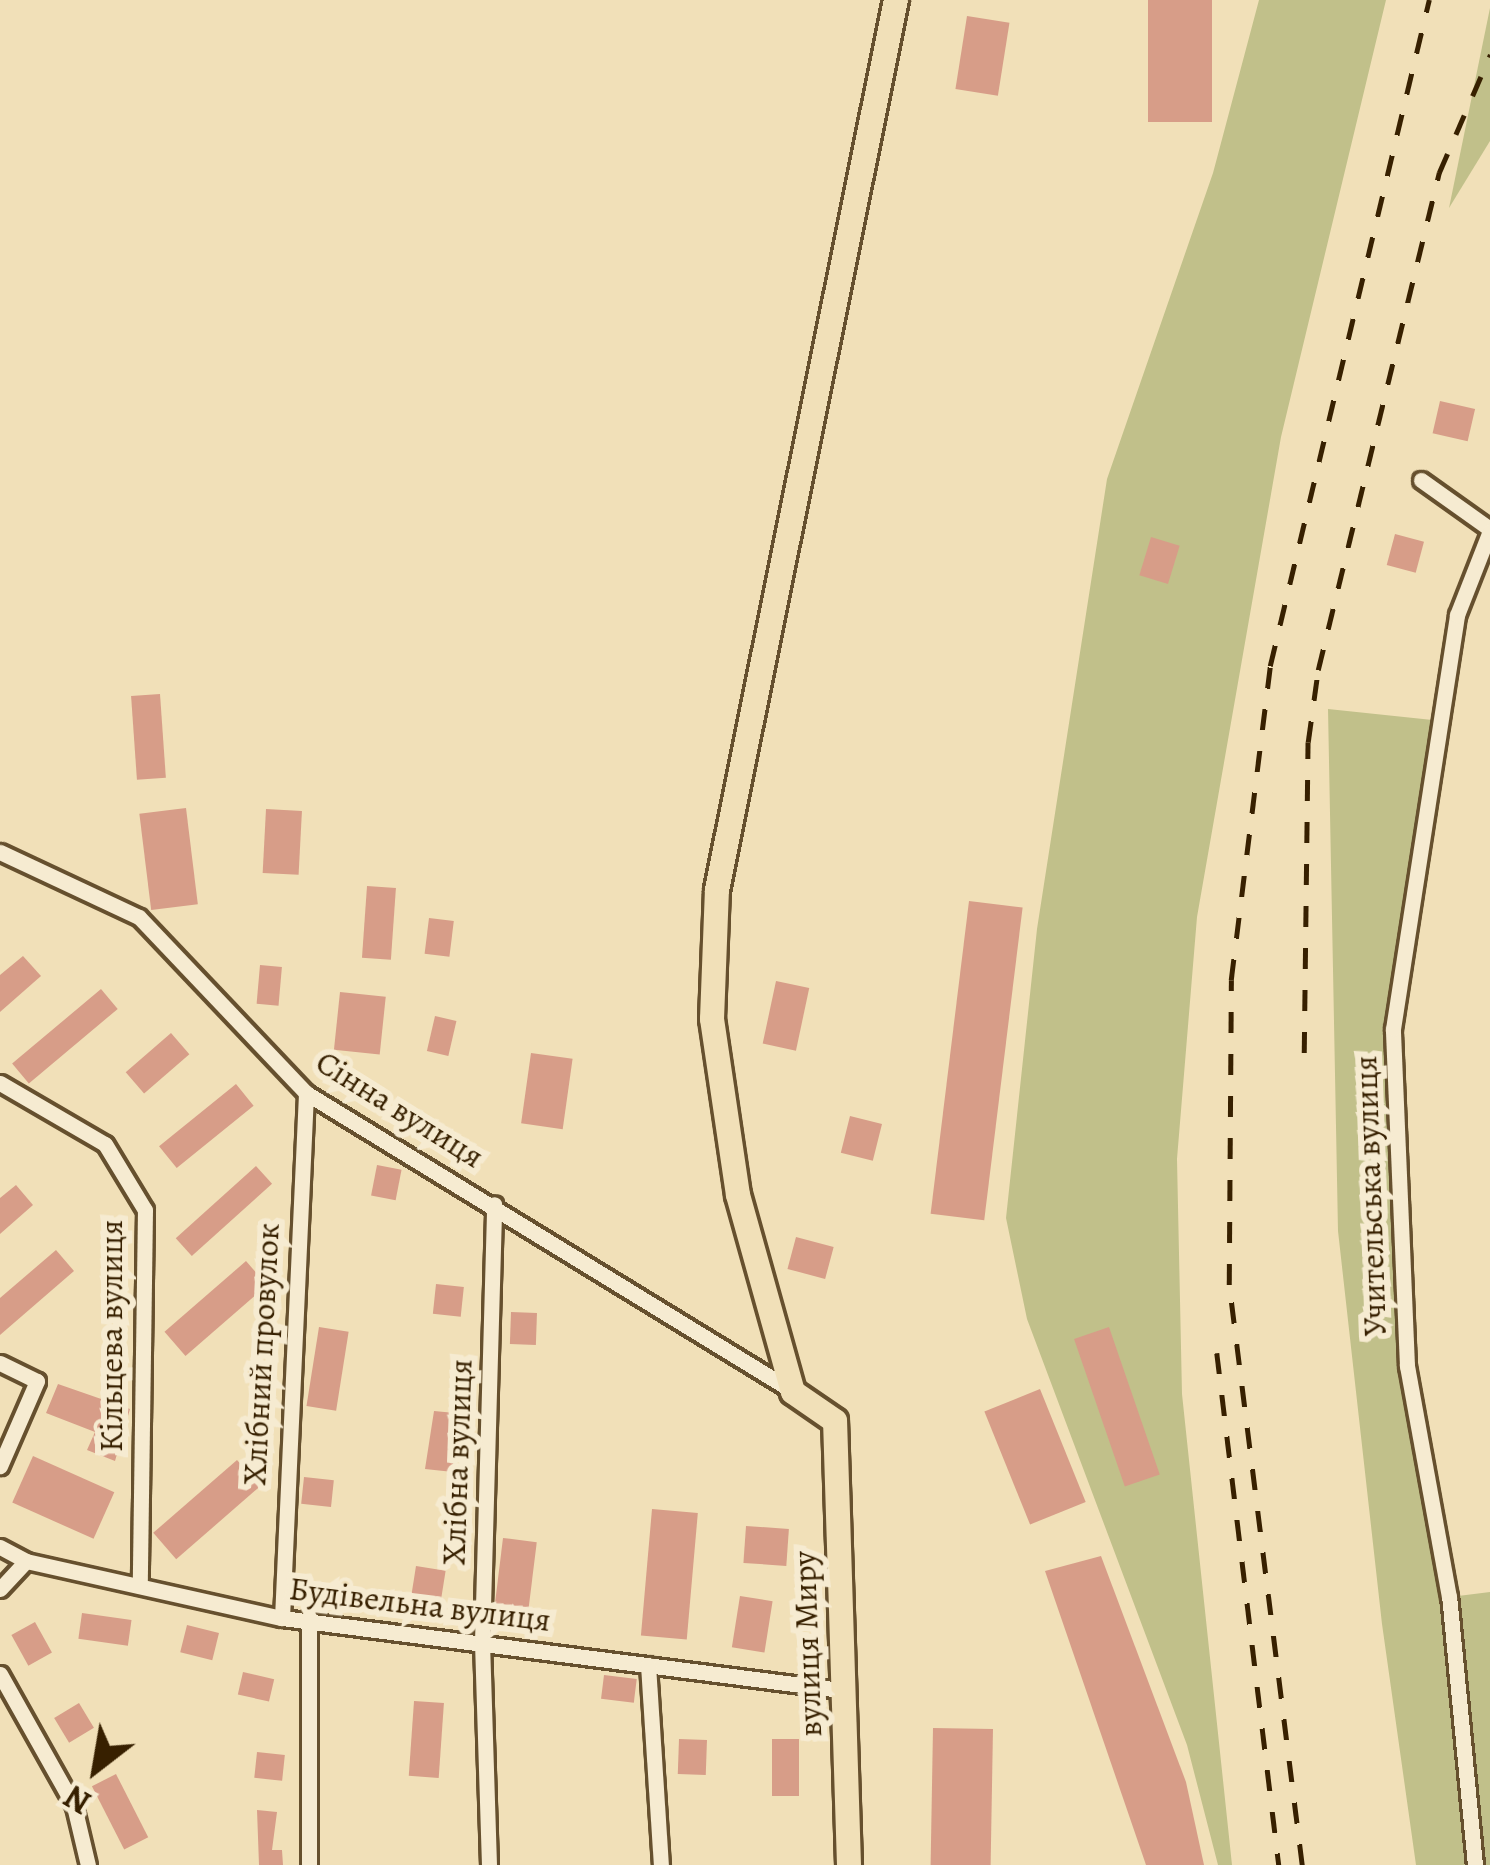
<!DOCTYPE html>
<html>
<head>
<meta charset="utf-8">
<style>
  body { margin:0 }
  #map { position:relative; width:1490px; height:1865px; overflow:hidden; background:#f1e0b8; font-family:Alegreya,serif }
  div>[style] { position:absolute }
  .green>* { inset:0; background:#c1c08a }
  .building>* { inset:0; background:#d79d88; transform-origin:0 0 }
  .roads { filter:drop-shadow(3px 0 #66502e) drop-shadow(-3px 0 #66502e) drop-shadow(0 3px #66502e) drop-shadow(0 -3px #66502e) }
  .street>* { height:15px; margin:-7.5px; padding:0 7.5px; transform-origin:7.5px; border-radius:7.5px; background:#f6ebd1 }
  .primary>* { height:24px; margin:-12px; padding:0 12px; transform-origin:12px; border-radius:12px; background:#f1e0b8 }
  .rail>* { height:4.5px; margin-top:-2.25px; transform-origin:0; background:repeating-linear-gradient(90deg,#372000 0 21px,transparent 0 42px) }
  span { translate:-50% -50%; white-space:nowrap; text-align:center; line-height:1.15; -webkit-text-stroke:12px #f6ebd1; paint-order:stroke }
  .street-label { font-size:33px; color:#372000 }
  .north { position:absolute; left:36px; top:1709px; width:120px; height:120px; -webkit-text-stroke:9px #f6ebd1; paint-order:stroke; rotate:211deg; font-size:33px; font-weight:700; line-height:48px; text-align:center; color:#372000 }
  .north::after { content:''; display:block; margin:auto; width:42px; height:54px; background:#372000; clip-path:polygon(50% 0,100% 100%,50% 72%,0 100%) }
</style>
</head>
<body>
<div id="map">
  <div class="green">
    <div style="clip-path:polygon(1259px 0,1386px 0,1281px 437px,1197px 917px,1177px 1159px,1182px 1394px,1232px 1865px,1218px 1865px,1187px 1745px,1027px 1319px,1006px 1218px,1037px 929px,1107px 479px,1213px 173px)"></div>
    <div style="clip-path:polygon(1490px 8px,1490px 141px,1449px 208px)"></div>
    <div style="clip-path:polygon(1328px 709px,1442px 721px,1393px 1029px,1407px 1366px,1450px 1597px,1490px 1592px,1490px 1865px,1416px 1865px,1382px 1624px,1338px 1231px)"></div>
  </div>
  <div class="building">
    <div style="left:1148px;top:0;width:64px;height:122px"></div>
    <div style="left:967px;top:16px;width:43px;height:74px;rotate:9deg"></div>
    <div style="left:1440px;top:401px;width:36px;height:33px;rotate:13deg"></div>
    <div style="left:1395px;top:534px;width:30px;height:32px;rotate:15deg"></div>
    <div style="left:1151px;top:537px;width:30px;height:40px;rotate:17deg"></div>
    <div style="left:160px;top:694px;width:84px;height:29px;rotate:86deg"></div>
    <div style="left:186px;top:808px;width:97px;height:47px;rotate:83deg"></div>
    <div style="left:266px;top:809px;width:36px;height:64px;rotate:3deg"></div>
    <div style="left:367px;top:886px;width:29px;height:72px;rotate:4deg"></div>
    <div style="left:969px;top:901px;width:54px;height:315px;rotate:7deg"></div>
    <div style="left:429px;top:918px;width:25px;height:36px;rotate:7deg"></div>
    <div style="clip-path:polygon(23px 956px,41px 976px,0 1012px,0 975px)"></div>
    <div style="left:260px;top:965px;width:22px;height:39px;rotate:5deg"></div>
    <div style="left:776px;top:981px;width:34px;height:64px;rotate:12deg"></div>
    <div style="left:101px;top:989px;width:26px;height:116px;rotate:50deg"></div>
    <div style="left:340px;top:992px;width:46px;height:58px;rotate:6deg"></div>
    <div style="left:435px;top:1016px;width:22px;height:36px;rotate:13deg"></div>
    <div style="left:171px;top:1033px;width:28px;height:60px;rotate:49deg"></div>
    <div style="left:531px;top:1053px;width:42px;height:71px;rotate:8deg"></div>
    <div style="left:236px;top:1084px;width:28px;height:99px;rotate:51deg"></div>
    <div style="left:850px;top:1116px;width:33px;height:38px;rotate:14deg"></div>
    <div style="left:377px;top:1165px;width:25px;height:31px;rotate:11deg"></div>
    <div style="left:256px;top:1166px;width:24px;height:108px;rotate:48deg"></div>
    <div style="clip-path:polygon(16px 1185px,33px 1205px,0 1234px,0 1198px)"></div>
    <div style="left:796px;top:1237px;width:39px;height:33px;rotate:15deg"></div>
    <div style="clip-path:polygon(56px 1250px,74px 1271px,0 1335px,0 1298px)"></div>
    <div style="left:246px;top:1261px;width:32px;height:108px;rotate:49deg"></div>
    <div style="left:436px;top:1284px;width:28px;height:30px;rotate:6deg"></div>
    <div style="left:511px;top:1312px;width:26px;height:32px;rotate:2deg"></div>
    <div style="left:319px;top:1327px;width:30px;height:80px;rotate:9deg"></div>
    <div style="left:1109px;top:1327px;width:156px;height:37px;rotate:71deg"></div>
    <div style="clip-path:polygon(58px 1384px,130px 1409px,115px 1461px,87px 1450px,95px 1432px,46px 1413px)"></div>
    <div style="left:1040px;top:1389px;width:122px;height:60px;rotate:68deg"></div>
    <div style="clip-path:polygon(434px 1411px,455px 1413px,453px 1472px,425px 1469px)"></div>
    <div style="left:33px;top:1456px;width:89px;height:51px;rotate:24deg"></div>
    <div style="left:237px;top:1460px;width:35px;height:111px;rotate:49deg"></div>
    <div style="left:304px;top:1477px;width:30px;height:27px;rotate:6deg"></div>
    <div style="left:652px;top:1509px;width:46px;height:127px;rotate:5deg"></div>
    <div style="left:746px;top:1526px;width:43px;height:37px;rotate:4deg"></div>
    <div style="left:503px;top:1538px;width:34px;height:79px;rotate:7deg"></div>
    <div style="clip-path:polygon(1101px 1556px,1186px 1782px,1204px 1865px,1146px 1865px,1045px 1571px)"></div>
    <div style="left:416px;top:1566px;width:30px;height:29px;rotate:9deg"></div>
    <div style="left:740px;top:1596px;width:33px;height:52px;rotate:9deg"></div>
    <div style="left:82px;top:1613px;width:50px;height:26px;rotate:8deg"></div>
    <div style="left:35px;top:1622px;width:35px;height:27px;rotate:61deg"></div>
    <div style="left:187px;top:1625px;width:33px;height:28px;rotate:14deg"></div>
    <div style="left:243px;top:1672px;width:32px;height:23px;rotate:13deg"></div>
    <div style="left:604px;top:1675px;width:33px;height:24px;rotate:7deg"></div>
    <div style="left:414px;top:1701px;width:30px;height:75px;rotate:4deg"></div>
    <div style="left:79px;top:1703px;width:29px;height:29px;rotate:59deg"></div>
    <div style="left:933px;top:1728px;width:60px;height:137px;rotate:1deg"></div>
    <div style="left:679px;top:1739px;width:28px;height:35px;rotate:2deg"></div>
    <div style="left:772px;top:1739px;width:27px;height:57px"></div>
    <div style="left:257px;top:1752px;width:28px;height:26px;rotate:6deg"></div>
    <div style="left:116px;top:1774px;width:71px;height:27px;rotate:63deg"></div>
    <div style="clip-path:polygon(257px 1810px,277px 1812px,272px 1850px,282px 1850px,283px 1865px,259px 1865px)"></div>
  </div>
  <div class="roads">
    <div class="street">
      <div style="left:1421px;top:480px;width:85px;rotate:35.4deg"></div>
      <div style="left:0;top:852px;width:153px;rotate:25.1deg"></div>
      <div style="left:139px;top:917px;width:243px;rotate:46.5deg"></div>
      <div style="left:306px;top:1093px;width:569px;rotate:31.48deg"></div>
      <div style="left:0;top:1083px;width:121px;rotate:30.2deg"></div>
      <div style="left:105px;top:1144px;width:77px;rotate:58.8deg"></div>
      <div style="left:145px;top:1210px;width:376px;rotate:90.8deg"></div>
      <div style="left:0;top:1363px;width:41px;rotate:25.9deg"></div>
      <div style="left:37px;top:1381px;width:93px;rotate:113.5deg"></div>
      <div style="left:0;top:1547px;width:30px;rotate:28deg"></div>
      <div style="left:26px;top:1561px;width:262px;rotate:12.6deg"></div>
      <div style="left:282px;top:1618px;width:563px;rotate:7.35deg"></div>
      <div style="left:0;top:1589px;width:38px;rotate:-47deg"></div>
      <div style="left:309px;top:1617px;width:248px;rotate:90deg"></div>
      <div style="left:282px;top:1618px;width:526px;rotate:-87.38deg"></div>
      <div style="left:648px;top:1665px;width:200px;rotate:86.3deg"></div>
      <div style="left:0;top:1674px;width:151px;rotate:60.7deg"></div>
      <div style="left:74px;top:1806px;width:61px;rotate:76.7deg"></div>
      <div style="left:489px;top:1865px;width:223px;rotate:-91.8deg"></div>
      <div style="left:482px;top:1642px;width:438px;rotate:-88.4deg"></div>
      <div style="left:1475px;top:1865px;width:269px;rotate:-95.5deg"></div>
      <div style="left:1449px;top:1597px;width:235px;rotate:-100.3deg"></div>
      <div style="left:1407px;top:1366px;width:337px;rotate:-92.4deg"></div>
      <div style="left:1393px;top:1029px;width:419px;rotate:-81.2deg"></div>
      <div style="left:1457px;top:615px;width:90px;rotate:-68.6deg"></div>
    </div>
    <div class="primary">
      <div style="left:849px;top:1865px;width:444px;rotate:-91.8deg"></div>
      <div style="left:835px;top:1421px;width:51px;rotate:-145.4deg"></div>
      <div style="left:793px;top:1392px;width:205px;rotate:-105.6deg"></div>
      <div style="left:738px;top:1195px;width:178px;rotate:-98.4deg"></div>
      <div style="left:712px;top:1019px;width:129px;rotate:-87.8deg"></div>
      <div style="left:717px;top:890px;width:908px;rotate:-78.63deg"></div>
    </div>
  </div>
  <div class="rail">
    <div style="left:1304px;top:1053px;width:311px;rotate:-89.3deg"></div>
    <div style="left:1308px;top:742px;width:73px;rotate:-82.1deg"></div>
    <div style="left:1318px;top:670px;width:512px;rotate:-76.32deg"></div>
    <div style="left:1439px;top:173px;width:129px;rotate:-66.6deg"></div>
    <div style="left:1217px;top:1353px;width:516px;rotate:83.1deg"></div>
    <div style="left:1302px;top:1865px;width:585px;rotate:-97.17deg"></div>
    <div style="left:1229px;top:1285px;width:305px;rotate:-89.6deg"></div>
    <div style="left:1231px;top:980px;width:316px;rotate:-82.9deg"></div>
    <div style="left:1270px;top:666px;width:685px;rotate:-76.57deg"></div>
  </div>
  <div class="street-label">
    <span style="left:400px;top:1109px;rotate:32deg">Сінна вулиця</span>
    <span style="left:1370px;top:1196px;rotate:-92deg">Учительська вулиця</span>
    <span style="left:111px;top:1336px;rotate:-90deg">Кільцева вулиця</span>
    <span style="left:261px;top:1354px;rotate:-87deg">Хлібний провулок</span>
    <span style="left:457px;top:1462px;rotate:-88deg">Хлібна вулиця</span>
    <span style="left:420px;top:1604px;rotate:7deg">Будівельна вулиця</span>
    <span style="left:807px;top:1644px;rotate:-92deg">вулиця Миру</span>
  </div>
  <div class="north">N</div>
</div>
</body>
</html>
